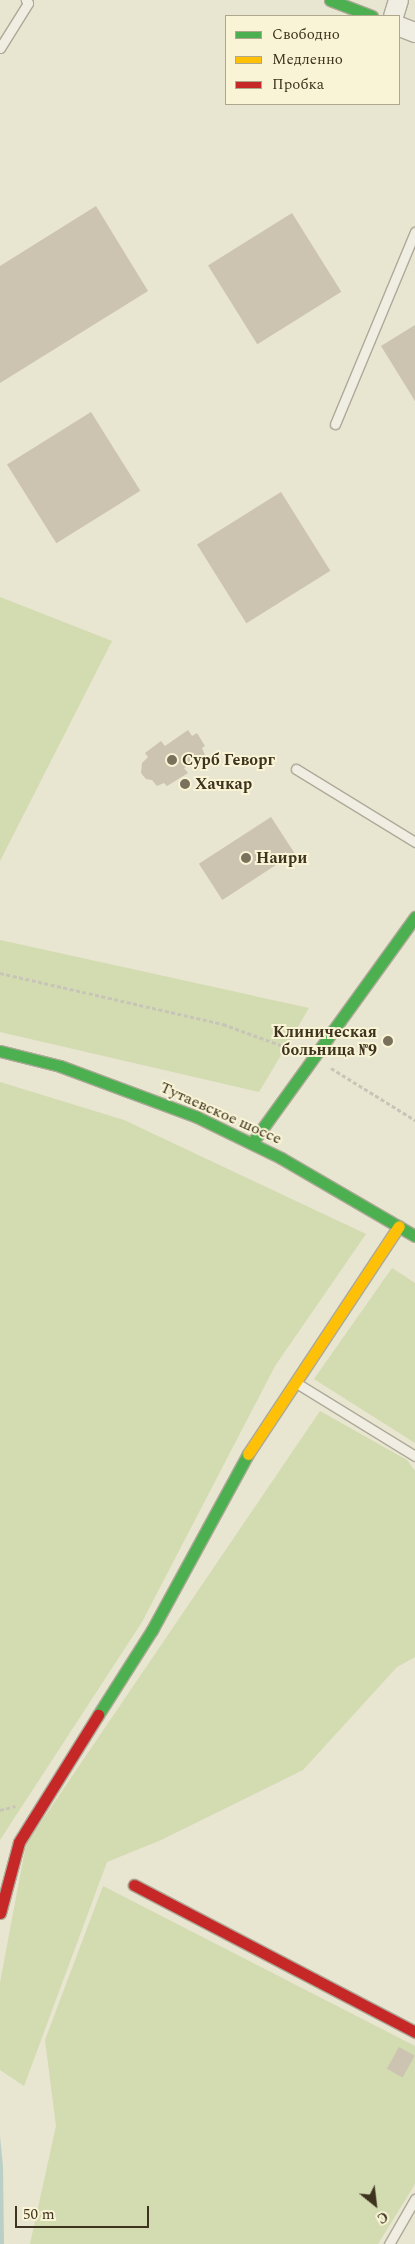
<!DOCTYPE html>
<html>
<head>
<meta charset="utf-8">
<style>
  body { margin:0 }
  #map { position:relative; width:415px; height:2244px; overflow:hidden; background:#e8e5d0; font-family:Spectral,serif }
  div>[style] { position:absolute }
  .green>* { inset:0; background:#d3dbb1 }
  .water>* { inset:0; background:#bacfc6 }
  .building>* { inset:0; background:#ccc3b0; transform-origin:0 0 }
  .path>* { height:3px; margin-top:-1.5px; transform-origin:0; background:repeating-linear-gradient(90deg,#c8c5b8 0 4px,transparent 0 6.5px) }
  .roads { filter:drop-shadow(1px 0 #ada998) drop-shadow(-1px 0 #ada998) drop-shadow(0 1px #ada998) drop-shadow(0 -1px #ada998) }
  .lane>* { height:9px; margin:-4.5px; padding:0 4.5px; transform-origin:4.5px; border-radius:4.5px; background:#f0eee2 }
  .street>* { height:19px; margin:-9.5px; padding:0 9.5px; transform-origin:9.5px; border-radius:9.5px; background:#f0eee2 }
  .fast>* { height:11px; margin:-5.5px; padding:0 5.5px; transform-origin:5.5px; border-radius:5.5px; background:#4caf50 }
  .slow>* { height:11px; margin:-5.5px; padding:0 5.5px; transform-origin:5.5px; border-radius:5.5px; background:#ffc107 }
  .jam>* { height:11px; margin:-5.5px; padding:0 5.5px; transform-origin:5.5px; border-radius:5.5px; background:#c62828 }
  .dots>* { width:14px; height:14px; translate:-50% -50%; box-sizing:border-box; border:2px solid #f9f4d6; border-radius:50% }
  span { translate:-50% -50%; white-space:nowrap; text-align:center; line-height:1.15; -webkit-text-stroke:4px #f9f4d6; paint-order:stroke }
  .poi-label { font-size:16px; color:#3e331e; font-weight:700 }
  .left { translate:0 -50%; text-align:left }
  .right { translate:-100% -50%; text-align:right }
  .street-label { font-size:16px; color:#3e331e }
  .legend { position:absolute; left:225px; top:15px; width:175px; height:90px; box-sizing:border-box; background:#f9f4d6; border:1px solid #aea78c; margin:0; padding:6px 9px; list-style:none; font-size:15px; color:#3e331e }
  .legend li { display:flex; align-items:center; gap:10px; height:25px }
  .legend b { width:25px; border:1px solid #aea78c }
  .north { position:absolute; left:350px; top:2179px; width:50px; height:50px; -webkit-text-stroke:4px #f9f4d6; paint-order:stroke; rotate:151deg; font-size:14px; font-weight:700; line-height:20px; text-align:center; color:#3e331e }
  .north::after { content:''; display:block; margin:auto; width:18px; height:22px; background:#3e331e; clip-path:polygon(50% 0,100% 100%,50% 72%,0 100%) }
  .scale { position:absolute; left:15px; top:2206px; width:134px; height:22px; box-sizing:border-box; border:2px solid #3e331e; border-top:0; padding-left:6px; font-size:15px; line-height:18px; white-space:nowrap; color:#3e331e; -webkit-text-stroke:4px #f9f4d6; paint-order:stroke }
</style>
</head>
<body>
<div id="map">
  <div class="green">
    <div style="clip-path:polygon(0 597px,112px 641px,0 861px)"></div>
    <div style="clip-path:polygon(0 940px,309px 1008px,259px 1092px,0 1032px)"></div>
    <div style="clip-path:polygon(0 1082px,124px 1120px,366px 1234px,275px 1366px,142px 1622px,0 1840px)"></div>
    <div style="clip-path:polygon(392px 1268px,415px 1283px,415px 1443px,314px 1379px)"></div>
    <div style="clip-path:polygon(320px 1411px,407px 1460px,415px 1471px,415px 1657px,397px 1667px,303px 1770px,161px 1840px,107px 1862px,24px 2086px,0 2070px,0 1983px,26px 1844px)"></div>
    <div style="clip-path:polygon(103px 1886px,415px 2046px,415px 2184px,378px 2244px,30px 2244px,56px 2126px,45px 2040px)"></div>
  </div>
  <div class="water">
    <div style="clip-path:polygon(0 2136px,3px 2167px,4px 2244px,0 2244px)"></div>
  </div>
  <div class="building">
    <div style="clip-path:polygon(96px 206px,148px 291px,0 383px,0 266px)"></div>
    <div style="left:292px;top:213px;width:93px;height:99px;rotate:58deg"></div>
    <div style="clip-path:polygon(415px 325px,415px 401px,381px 346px)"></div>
    <div style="left:91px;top:412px;width:93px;height:99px;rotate:58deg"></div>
    <div style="left:281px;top:492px;width:93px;height:99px;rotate:58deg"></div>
    <div style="clip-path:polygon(188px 730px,192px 736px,197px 733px,205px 746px,202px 748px,205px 755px,184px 768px,188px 773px,167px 786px,164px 783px,157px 786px,152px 780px,146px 779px,141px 773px,142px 763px,148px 757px,145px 753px,161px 741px,165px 746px)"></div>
    <div style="left:271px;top:817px;width:43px;height:86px;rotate:57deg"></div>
    <div style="left:399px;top:2047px;width:18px;height:25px;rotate:29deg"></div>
  </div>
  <div class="path">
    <div style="left:0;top:973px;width:229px;rotate:12.9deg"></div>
    <div style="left:223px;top:1024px;width:76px;rotate:20.1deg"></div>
    <div style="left:331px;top:1068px;width:99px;rotate:31.8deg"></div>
    <div style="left:0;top:1810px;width:16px;rotate:-14deg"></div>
  </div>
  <div class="roads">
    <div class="lane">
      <div style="left:0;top:48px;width:53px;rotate:-58.1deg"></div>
      <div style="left:28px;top:3px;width:4px;rotate:-124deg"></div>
      <div style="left:335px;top:424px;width:208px;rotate:-67.4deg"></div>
      <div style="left:296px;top:769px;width:140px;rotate:31.5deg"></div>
      <div style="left:298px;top:1384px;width:137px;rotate:31.6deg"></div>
      <div style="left:389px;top:2244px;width:52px;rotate:-60deg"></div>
    </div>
    <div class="street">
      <div style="left:393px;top:16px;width:17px;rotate:-73deg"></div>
      <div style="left:399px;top:26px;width:17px;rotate:21deg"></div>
    </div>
    <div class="fast">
      <div style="left:330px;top:0;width:45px;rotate:20.9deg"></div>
      <div style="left:0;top:1051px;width:62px;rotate:14deg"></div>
      <div style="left:60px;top:1066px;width:146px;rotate:20.4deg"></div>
      <div style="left:197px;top:1117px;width:93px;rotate:26deg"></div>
      <div style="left:281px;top:1158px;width:155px;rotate:30.2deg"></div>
      <div style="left:252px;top:1143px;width:279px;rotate:-54.2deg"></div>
      <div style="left:98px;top:1715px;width:101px;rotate:-57.6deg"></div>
      <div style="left:152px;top:1630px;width:200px;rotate:-61.4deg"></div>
    </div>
    <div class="slow">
      <div style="left:248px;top:1454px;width:273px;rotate:-56.5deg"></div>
    </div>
    <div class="jam">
      <div style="left:134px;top:1885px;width:317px;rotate:27.6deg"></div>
      <div style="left:0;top:1913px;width:73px;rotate:-75deg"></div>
      <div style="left:19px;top:1842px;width:150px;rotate:-58.1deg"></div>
    </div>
  </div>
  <div class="dots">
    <div style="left:172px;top:760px;background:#7a715c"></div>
    <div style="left:185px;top:784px;background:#7a715c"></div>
    <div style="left:246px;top:858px;background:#7a715c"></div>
    <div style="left:388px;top:1041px;background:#7a715c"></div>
  </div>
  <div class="poi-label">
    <span class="left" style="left:182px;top:760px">Сурб Геворг</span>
    <span class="left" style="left:195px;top:784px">Хачкар</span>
    <span class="left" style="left:256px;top:858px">Наири</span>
    <span class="right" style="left:377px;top:1041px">Клиническая<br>больница №9</span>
  </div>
  <div class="street-label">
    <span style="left:221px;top:1113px;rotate:24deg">Тутаевское шоссе</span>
  </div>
  <ul class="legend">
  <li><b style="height:6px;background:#4caf50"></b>Свободно</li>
  <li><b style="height:6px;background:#ffc107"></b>Медленно</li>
  <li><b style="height:6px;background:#c62828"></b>Пробка</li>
  </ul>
  <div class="north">С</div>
  <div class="scale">50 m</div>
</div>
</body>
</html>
